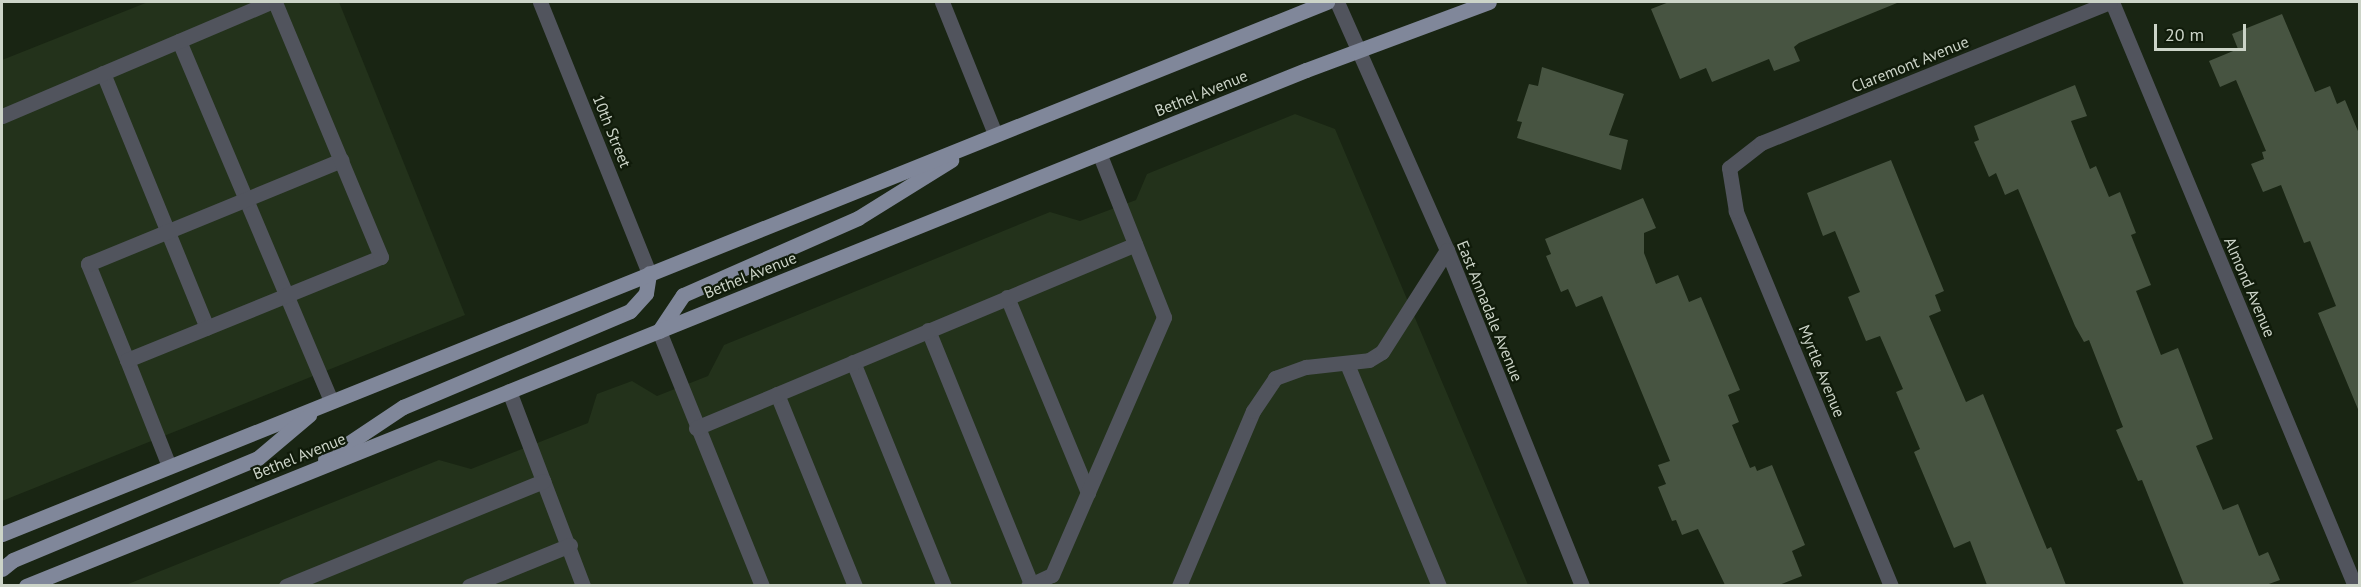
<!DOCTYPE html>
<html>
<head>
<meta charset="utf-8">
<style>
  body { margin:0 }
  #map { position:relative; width:2361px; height:587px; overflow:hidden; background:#192513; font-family:"PT Sans",sans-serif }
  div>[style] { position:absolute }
  .built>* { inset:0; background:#23321b }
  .building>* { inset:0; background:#475441 }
  .minor>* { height:15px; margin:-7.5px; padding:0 7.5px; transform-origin:7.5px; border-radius:7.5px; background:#51545d }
  .major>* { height:15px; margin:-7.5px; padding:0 7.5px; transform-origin:7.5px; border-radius:7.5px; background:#80879a }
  span { translate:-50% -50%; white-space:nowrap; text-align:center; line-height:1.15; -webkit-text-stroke:4.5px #101b0a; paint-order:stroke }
  .street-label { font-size:16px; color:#ccd4c8 }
  .frame { position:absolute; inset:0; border:3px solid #ccd4c8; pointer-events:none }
  .scale { position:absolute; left:2154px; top:24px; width:92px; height:27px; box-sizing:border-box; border:3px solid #ccd4c8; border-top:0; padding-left:8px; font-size:18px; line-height:21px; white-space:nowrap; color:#ccd4c8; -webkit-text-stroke:4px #101b0a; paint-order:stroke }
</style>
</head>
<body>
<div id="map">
  <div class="built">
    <div style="clip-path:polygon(148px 2px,339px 2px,465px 315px,2px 501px,2px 60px)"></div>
    <div style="clip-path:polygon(1295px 114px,1335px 129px,1528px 585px,123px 586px,439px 460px,471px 469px,588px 423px,597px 394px,632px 381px,657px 396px,708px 376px,724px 345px,1050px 212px,1080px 221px,1136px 200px,1147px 174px)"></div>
  </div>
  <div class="building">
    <div style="clip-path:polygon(1669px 2px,1897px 2px,1897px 3px,1799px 43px,1794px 47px,1800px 61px,1774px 71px,1769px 59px,1712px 82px,1706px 68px,1680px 79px,1651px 9px)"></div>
    <div style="clip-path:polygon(2282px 14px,2315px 92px,2330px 86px,2337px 104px,2345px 100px,2360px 136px,2360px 414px,2318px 313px,2336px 306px,2310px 241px,2304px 243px,2281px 185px,2263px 192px,2251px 164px,2264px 159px,2262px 152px,2266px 151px,2236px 80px,2220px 87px,2209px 61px,2238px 49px,2232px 34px)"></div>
    <div style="clip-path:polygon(1542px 67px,1624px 94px,1609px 135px,1628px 140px,1621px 170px,1517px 138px,1522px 122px,1517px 121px,1529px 84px,1538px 86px)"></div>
    <div style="clip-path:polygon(2075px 85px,2087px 116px,2071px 121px,2090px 169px,2096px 166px,2109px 197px,2120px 192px,2136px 233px,2131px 235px,2151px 285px,2136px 291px,2161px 355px,2178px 348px,2213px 439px,2196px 446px,2223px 510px,2238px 504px,2259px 556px,2268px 552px,2280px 580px,2266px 585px,2184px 585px,2142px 480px,2138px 481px,2116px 430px,2123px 427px,2089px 340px,2084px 342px,2075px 326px,2018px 189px,2005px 195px,1996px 173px,1989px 177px,1974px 142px,1979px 140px,1974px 126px)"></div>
    <div style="clip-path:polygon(1891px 160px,1944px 291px,1935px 295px,1941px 311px,1929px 316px,1966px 402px,1983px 394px,2047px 549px,2051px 547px,2066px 585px,1987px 585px,1970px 541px,1954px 548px,1914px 452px,1920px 449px,1896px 392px,1903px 389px,1880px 336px,1866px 341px,1848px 297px,1860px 292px,1835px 231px,1823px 236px,1807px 193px)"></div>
    <div style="clip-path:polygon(1643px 198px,1656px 228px,1644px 233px,1644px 253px,1656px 284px,1678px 275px,1689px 302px,1701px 297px,1740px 390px,1728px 395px,1739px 422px,1732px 425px,1750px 468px,1755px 466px,1757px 471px,1772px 465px,1805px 545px,1792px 551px,1802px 576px,1779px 585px,1725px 585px,1698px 529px,1682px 535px,1676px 520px,1672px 521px,1658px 487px,1666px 484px,1658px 465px,1670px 461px,1602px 296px,1576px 307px,1568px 289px,1561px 292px,1546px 256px,1551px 254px,1545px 239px)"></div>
  </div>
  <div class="minor">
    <div style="left:540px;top:2px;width:292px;rotate:68.1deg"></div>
    <div style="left:942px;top:2px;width:142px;rotate:68.1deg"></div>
    <div style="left:1337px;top:2px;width:271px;rotate:66.1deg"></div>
    <div style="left:1447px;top:250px;width:362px;rotate:68.1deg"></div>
    <div style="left:2112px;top:2px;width:633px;rotate:67.41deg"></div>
    <div style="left:179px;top:41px;width:391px;rotate:67.1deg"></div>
    <div style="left:103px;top:73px;width:275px;rotate:67.8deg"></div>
    <div style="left:2px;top:116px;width:292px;rotate:-23deg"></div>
    <div style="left:1007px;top:297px;width:212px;rotate:67.5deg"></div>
    <div style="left:928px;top:330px;width:274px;rotate:67.9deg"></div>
    <div style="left:659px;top:331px;width:275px;rotate:68deg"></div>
    <div style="left:127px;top:360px;width:104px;rotate:-112.1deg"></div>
    <div style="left:88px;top:264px;width:274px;rotate:-22.3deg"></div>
    <div style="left:853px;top:362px;width:242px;rotate:67.9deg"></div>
    <div style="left:1347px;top:364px;width:240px;rotate:67.5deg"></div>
    <div style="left:509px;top:391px;width:209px;rotate:69.2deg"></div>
    <div style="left:777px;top:394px;width:207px;rotate:67.9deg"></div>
    <div style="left:696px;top:428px;width:476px;rotate:-22.7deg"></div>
    <div style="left:169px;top:466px;width:114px;rotate:-111.6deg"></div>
    <div style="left:127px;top:360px;width:274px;rotate:-22.1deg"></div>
    <div style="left:381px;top:257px;width:276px;rotate:-112.6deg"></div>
    <div style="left:286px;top:586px;width:278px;rotate:-22.2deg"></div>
    <div style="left:469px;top:586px;width:109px;rotate:-22.1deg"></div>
    <div style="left:1028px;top:586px;width:26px;rotate:-25deg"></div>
    <div style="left:1052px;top:575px;width:281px;rotate:-66.5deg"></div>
    <div style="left:1164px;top:317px;width:176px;rotate:-111.6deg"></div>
    <div style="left:1179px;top:586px;width:190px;rotate:-67.1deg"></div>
    <div style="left:1253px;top:411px;width:40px;rotate:-56deg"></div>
    <div style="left:1275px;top:378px;width:33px;rotate:-20deg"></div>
    <div style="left:1306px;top:367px;width:63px;rotate:-6.3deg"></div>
    <div style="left:1369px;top:360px;width:15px;rotate:-32deg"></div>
    <div style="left:1382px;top:352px;width:121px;rotate:-57.5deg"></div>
    <div style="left:1891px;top:586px;width:406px;rotate:-112.5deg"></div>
    <div style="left:1736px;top:211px;width:44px;rotate:-99.2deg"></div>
    <div style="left:1729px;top:168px;width:41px;rotate:-38deg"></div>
    <div style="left:1761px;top:143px;width:376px;rotate:-22deg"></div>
  </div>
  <div class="major">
    <div style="left:659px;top:331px;width:43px;rotate:-56.3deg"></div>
    <div style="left:683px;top:295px;width:191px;rotate:-23.7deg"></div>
    <div style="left:858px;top:218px;width:110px;rotate:-31.9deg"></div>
    <div style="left:325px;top:459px;width:94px;rotate:-33.7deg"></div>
    <div style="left:403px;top:407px;width:246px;rotate:-22.9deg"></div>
    <div style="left:630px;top:311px;width:24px;rotate:-48deg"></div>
    <div style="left:646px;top:293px;width:20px;rotate:-81deg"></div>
    <div style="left:2px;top:534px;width:1428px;rotate:-21.88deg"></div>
    <div style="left:2px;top:569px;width:14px;rotate:-39deg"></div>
    <div style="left:13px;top:560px;width:265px;rotate:-22.6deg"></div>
    <div style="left:258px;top:458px;width:67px;rotate:-40.1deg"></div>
    <div style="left:26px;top:586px;width:1380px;rotate:-21.96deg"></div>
    <div style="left:1306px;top:70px;width:195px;rotate:-20.4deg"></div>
  </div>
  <div class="street-label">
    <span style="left:1910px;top:64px;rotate:-22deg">Claremont Avenue</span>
    <span style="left:1201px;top:93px;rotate:-22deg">Bethel Avenue</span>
    <span style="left:612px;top:131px;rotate:68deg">10th Street</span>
    <span style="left:750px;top:275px;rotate:-22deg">Bethel Avenue</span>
    <span style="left:2250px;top:287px;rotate:67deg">Almond Avenue</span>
    <span style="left:1490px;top:311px;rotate:68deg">East Annadale Avenue</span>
    <span style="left:1822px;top:371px;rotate:68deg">Myrtle Avenue</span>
    <span style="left:299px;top:456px;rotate:-22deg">Bethel Avenue</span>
  </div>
  <div class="frame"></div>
  <div class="scale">20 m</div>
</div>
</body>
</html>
